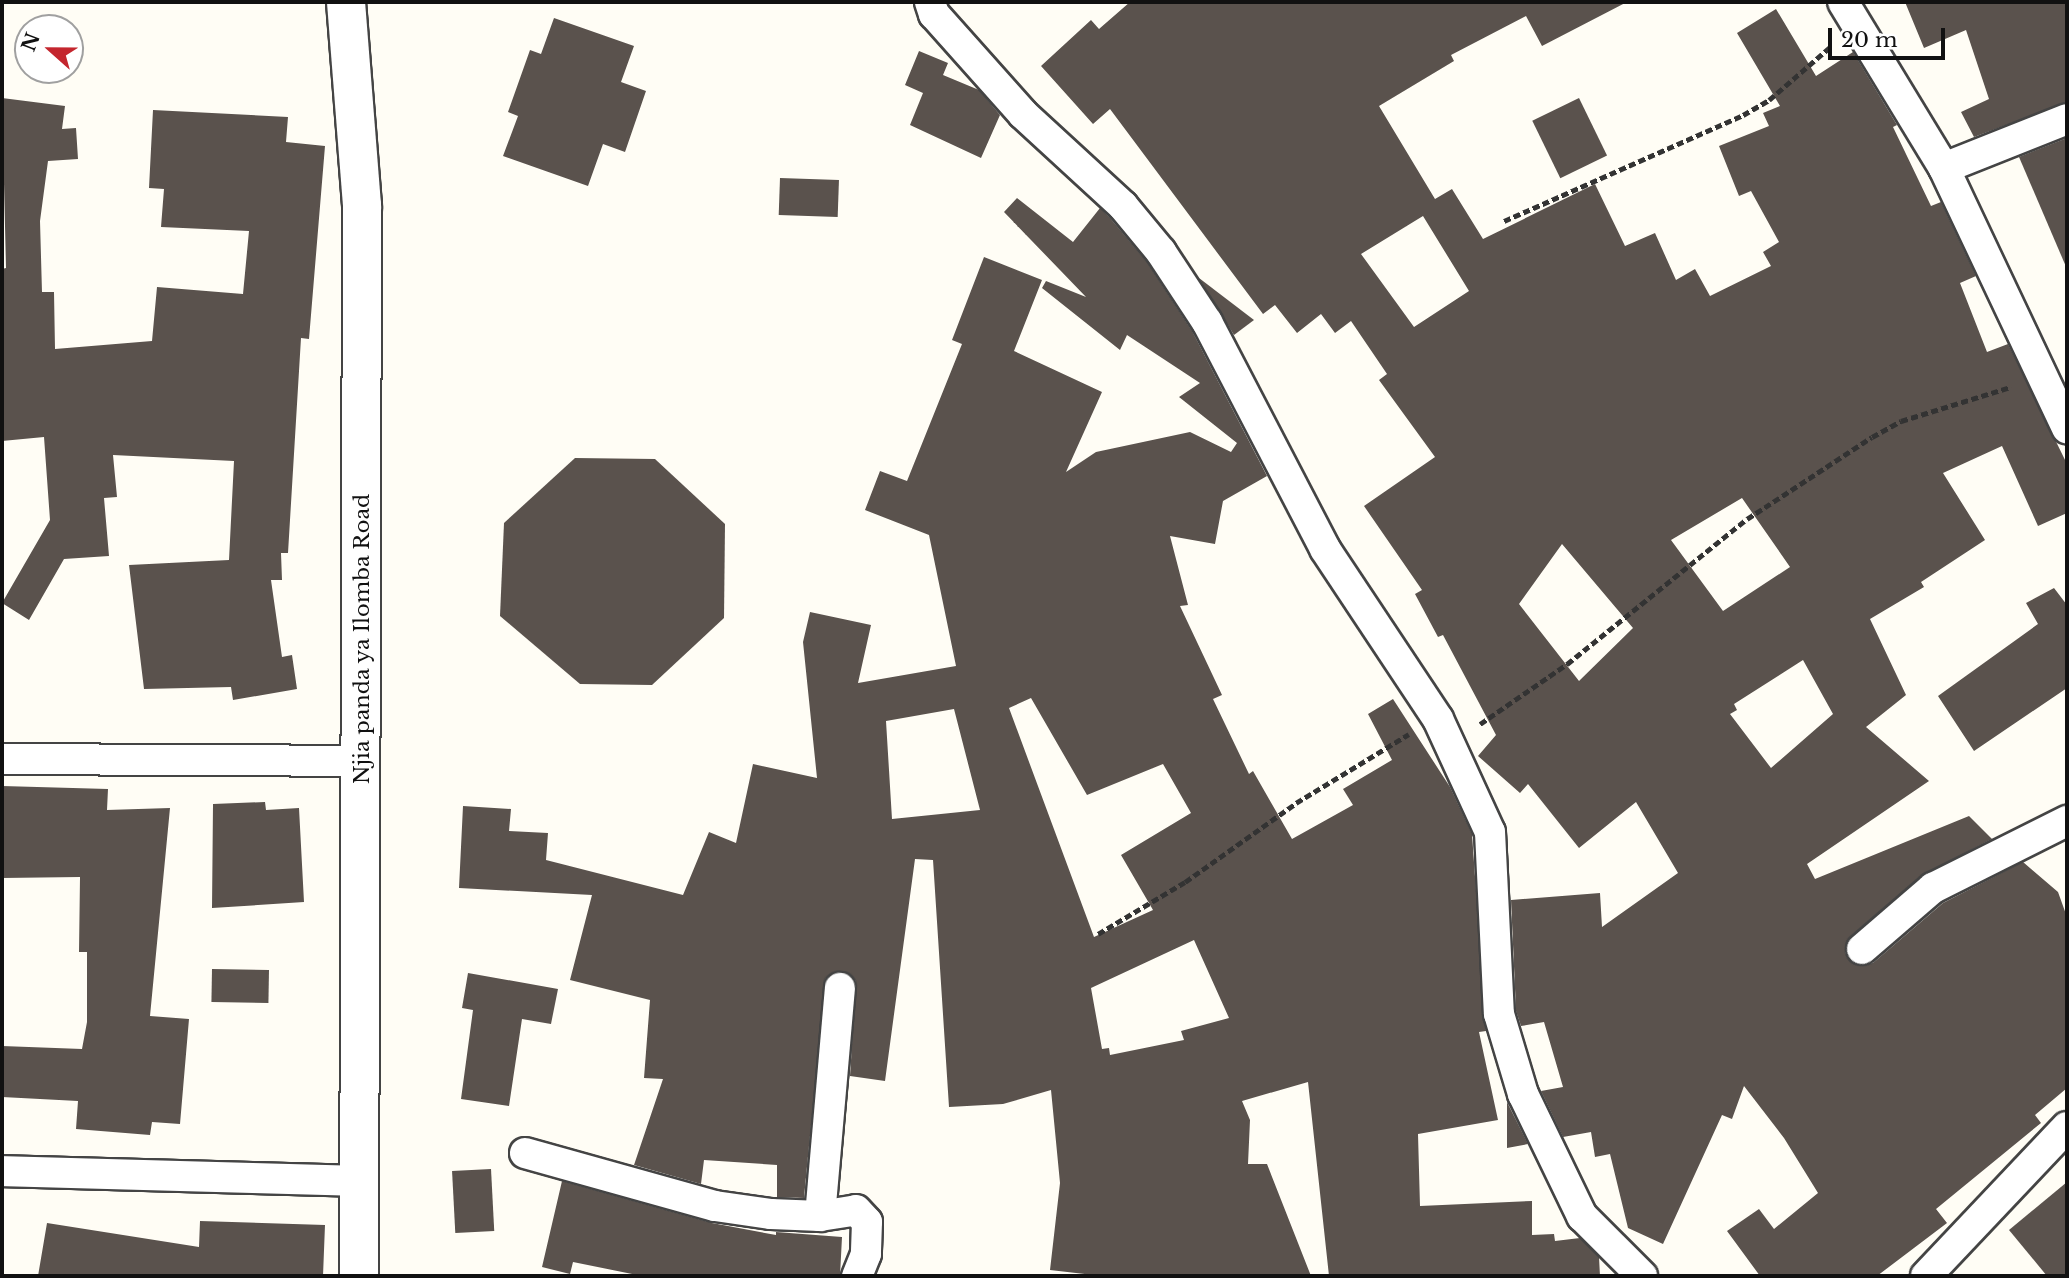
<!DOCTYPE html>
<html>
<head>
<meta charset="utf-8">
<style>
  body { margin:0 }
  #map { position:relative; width:2069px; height:1278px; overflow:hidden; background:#fffdf5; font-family:"Libre Baskerville",serif }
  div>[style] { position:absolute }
  .building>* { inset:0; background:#5a524d; transform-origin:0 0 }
  .path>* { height:4.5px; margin-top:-2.25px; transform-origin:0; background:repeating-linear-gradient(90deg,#333 0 7px,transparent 0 10.5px) }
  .roads { filter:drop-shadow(2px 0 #444) drop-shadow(-2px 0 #444) drop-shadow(0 2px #444) drop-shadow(0 -2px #444) }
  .minor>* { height:30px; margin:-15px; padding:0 15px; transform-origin:15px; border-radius:15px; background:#fff }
  .tertiary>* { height:38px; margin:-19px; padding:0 19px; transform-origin:19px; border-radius:19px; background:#fff }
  span { translate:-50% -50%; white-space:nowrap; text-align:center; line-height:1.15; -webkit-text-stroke:7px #fff; paint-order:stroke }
  .street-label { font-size:21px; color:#111 }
  .frame { position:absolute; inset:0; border:4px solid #111; pointer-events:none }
  .north { position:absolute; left:14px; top:14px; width:70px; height:70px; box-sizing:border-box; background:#fff; border:2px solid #a0a0a0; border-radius:50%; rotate:291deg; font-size:19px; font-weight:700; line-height:28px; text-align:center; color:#111 }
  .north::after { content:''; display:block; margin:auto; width:24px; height:32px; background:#c4262e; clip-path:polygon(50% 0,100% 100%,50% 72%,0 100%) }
  .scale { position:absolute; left:1828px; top:28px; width:117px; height:32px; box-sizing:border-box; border:4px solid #111; border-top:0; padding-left:9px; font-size:21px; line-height:24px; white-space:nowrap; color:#111; -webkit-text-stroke:5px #fff; paint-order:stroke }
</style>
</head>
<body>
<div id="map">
  <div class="building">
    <div style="clip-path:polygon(evenodd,1130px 2px,1627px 2px,1542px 46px,1526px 16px,1451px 55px,1454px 61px,1379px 106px,1435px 199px,1452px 189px,1483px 239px,1595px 184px,1625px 246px,1655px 233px,1676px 280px,1695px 269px,1710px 296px,1771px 266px,1763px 252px,1779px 242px,1751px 191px,1739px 196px,1719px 146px,1769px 126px,1763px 113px,1780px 106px,1737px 33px,1776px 9px,1816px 76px,1853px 52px,1897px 125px,1893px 127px,1931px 206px,1941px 202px,1976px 276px,1960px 283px,1987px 352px,2008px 344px,2067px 464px,2067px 513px,2038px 526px,2002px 446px,1943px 473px,1985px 540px,1921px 582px,1924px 587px,1870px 619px,1906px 695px,1866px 727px,1929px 781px,1807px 864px,1815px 879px,1969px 816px,1992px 839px,1922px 875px,1851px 936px,1845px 953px,1856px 965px,1873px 963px,1943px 903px,2023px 862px,2058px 892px,2067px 917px,2067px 1088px,2035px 1115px,2041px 1123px,1936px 1209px,1947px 1223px,1877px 1276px,1760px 1276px,1727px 1231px,1759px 1209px,1774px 1229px,1818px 1193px,1784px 1138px,1744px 1086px,1732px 1119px,1722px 1115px,1663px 1244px,1628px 1228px,1610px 1154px,1595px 1157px,1591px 1132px,1563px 1137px,1541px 1091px,1563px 1087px,1544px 1022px,1521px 1026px,1516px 1011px,1511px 900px,1600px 893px,1602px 927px,1678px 873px,1636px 802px,1579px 848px,1528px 784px,1520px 793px,1478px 756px,1496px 735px,1443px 635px,1438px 637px,1415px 594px,1422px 590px,1364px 506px,1435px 457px,1379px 380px,1387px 374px,1351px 321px,1335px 333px,1321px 314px,1297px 333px,1275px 305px,1263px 314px,1110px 109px,1093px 124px,1041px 66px,1091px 20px,1099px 29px,1130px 2px,1423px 216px,1469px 291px,1414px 327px,1361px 254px,1423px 216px,1130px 2px,1742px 498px,1790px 567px,1723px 611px,1671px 540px,1742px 498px,1130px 2px,1562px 544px,1633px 628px,1579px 681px,1519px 604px,1562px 544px,1130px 2px,1803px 660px,1833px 714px,1771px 768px,1730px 714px,1737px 710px,1734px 704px,1803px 660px)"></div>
    <div style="clip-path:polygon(1905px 2px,2067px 2px,2067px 102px,1974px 137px,1961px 112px,1989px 99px,1966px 30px,1924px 48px)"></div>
    <div style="clip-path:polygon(554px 18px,634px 46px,621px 82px,646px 91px,625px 152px,603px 144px,588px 186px,503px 156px,518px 116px,508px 112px,530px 50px,541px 54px)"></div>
    <div style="clip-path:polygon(919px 51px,948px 63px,943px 75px,979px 90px,1000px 115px,981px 158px,910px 125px,923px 93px,905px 85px)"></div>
    <div style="clip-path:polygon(2px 98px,65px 106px,62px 129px,76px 128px,78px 159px,48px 161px,40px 221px,42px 292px,54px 292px,55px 349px,152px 341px,157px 287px,243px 294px,249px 231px,161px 227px,164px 189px,149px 188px,153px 110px,288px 117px,286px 142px,325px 146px,309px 339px,301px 338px,288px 553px,281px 553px,282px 580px,271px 580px,282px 657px,292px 655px,297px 689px,233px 700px,231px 687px,144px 689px,129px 565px,229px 560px,234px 461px,113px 455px,117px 497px,104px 498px,109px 556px,64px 559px,29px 620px,2px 603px,50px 520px,44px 437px,2px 441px,2px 269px,6px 268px)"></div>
    <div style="left:1579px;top:98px;width:64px;height:52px;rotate:64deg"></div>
    <div style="clip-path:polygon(2067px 138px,2067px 269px,2019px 157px)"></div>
    <div style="left:780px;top:178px;width:59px;height:37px;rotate:2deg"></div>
    <div style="clip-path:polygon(evenodd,1017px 198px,1073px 242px,1100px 208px,1110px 218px,1147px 262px,1192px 331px,1267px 476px,1223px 501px,1215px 544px,1170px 536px,1188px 605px,1180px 606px,1222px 695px,1213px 699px,1249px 774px,1253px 771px,1292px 839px,1353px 805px,1343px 789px,1392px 760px,1368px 714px,1393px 699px,1450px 787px,1472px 834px,1486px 1031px,1479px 1032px,1498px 1120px,1418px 1134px,1420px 1206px,1532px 1201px,1532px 1235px,1554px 1234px,1555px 1241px,1580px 1238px,1599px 1257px,1600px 1276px,1329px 1276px,1308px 1082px,1242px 1101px,1250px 1120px,1248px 1164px,1267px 1164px,1311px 1276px,1102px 1276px,1050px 1270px,1060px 1183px,1051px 1090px,1003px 1104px,949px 1107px,933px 860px,915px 859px,885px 1081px,850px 1076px,856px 981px,842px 971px,825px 979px,804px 1198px,777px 1197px,777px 1165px,704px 1160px,701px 1184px,634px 1165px,663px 1079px,644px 1078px,650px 1000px,570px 980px,592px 895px,459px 888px,463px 806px,511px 809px,509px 831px,548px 833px,546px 860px,683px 895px,709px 832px,736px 843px,753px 764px,817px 778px,803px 642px,810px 612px,871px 625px,858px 683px,956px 666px,929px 535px,865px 510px,880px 471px,907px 481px,962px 344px,952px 340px,984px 257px,1042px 280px,1014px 351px,1102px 392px,1066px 472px,1096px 452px,1190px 432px,1231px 452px,1237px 443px,1179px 397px,1200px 383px,1127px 335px,1120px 350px,1042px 288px,1046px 281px,1086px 297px,1004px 212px,1017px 198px,1031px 698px,1087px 795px,1163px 764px,1191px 813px,1121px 855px,1153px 910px,1094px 937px,1009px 708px,1031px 698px,1017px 198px,954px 709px,980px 810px,892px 819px,886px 721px,954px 709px,1017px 198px,1194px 940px,1229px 1018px,1181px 1031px,1184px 1040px,1110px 1055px,1109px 1048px,1102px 1049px,1091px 988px,1194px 940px)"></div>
    <div style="clip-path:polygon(1199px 278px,1254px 320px,1234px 335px)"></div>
    <div style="clip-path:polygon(575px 458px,655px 459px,725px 524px,724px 618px,652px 685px,580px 684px,500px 616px,504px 523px)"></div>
    <div style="clip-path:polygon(2054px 588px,2067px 605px,2067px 688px,1974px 751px,1938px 696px,2038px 624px,2026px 603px)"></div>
    <div style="clip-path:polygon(2px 786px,108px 789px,107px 810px,170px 808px,150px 1016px,189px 1019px,180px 1124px,152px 1122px,150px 1135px,76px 1129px,78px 1101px,2px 1097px,2px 1046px,82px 1049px,87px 1022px,87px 952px,79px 952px,80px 877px,2px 878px)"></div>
    <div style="clip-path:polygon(265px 802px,266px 810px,299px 808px,304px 902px,212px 908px,213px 804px)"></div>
    <div style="left:212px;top:969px;width:57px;height:33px;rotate:1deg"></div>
    <div style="clip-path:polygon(468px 973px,558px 989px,551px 1024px,522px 1019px,509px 1106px,461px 1099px,473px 1010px,462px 1008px)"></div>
    <div style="clip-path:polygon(1507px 1100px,1507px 1102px,1528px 1144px,1507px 1148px)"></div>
    <div style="left:491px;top:1169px;width:62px;height:39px;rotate:87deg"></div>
    <div style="clip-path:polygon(562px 1181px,712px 1223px,776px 1235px,776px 1232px,842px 1237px,840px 1276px,642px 1276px,573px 1262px,570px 1274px,542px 1267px)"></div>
    <div style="clip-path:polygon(2067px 1182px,2067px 1276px,2047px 1276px,2009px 1230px)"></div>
    <div style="clip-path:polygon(200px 1221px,325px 1225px,323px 1276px,38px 1276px,47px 1223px,199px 1247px)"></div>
  </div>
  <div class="path">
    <div style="left:1504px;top:221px;width:261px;rotate:-23.9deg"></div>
    <div style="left:1743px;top:115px;width:30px;rotate:-30deg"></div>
    <div style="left:1769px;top:100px;width:81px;rotate:-41deg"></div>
    <div style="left:1480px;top:724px;width:106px;rotate:-34.6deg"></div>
    <div style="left:1567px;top:664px;width:231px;rotate:-38.9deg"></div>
    <div style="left:1747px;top:519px;width:149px;rotate:-33.3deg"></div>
    <div style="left:1872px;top:437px;width:33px;rotate:-29deg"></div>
    <div style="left:1901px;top:421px;width:115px;rotate:-17.2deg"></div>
    <div style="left:1098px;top:934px;width:101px;rotate:-30.9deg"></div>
    <div style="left:1185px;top:882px;width:136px;rotate:-35.4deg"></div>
    <div style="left:1296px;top:803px;width:132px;rotate:-31.4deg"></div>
  </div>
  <div class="roads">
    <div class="minor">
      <div style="left:930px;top:2px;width:13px;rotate:72deg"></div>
      <div style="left:934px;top:14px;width:134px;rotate:48.3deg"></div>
      <div style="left:1023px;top:114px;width:136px;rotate:42.6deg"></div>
      <div style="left:1123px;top:206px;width:60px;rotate:50.4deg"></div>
      <div style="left:1161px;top:252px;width:84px;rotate:56.7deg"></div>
      <div style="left:1207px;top:322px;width:256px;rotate:62.5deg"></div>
      <div style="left:1325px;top:549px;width:204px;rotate:56.4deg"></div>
      <div style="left:1438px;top:719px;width:124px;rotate:65.3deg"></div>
      <div style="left:1490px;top:832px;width:182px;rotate:87.2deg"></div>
      <div style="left:1499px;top:1014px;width:84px;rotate:73.3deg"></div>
      <div style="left:1523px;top:1094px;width:136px;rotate:64.2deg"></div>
      <div style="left:1582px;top:1216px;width:85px;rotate:45deg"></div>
      <div style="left:1843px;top:2px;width:194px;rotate:58.7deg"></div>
      <div style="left:1944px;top:168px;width:288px;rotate:64.7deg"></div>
      <div style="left:1944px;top:168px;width:132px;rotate:-21.7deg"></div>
      <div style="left:2px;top:759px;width:361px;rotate:0.3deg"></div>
      <div style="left:1862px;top:949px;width:94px;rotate:-40.7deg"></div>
      <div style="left:1933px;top:888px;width:150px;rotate:-26.6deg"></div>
      <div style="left:525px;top:1153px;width:197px;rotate:15.6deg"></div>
      <div style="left:715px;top:1206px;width:57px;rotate:8.1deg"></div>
      <div style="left:771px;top:1214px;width:49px;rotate:2.3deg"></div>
      <div style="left:820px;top:1216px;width:36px;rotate:-9deg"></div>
      <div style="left:856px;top:1210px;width:16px;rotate:47deg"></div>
      <div style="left:867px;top:1222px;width:32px;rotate:92deg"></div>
      <div style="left:866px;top:1254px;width:24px;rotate:112deg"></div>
      <div style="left:2px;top:1171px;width:354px;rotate:1.6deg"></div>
      <div style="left:820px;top:1216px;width:229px;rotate:-85deg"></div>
      <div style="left:1926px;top:1276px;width:205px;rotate:-46.6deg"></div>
    </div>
    <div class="tertiary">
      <div style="left:346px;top:2px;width:204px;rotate:85.5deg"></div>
      <div style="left:362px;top:205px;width:1071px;rotate:90.16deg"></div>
    </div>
  </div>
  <div class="street-label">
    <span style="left:362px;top:639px;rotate:-90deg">Njia panda ya Ilomba Road</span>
  </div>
  <div class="frame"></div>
  <div class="north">N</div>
  <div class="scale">20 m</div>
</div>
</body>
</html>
